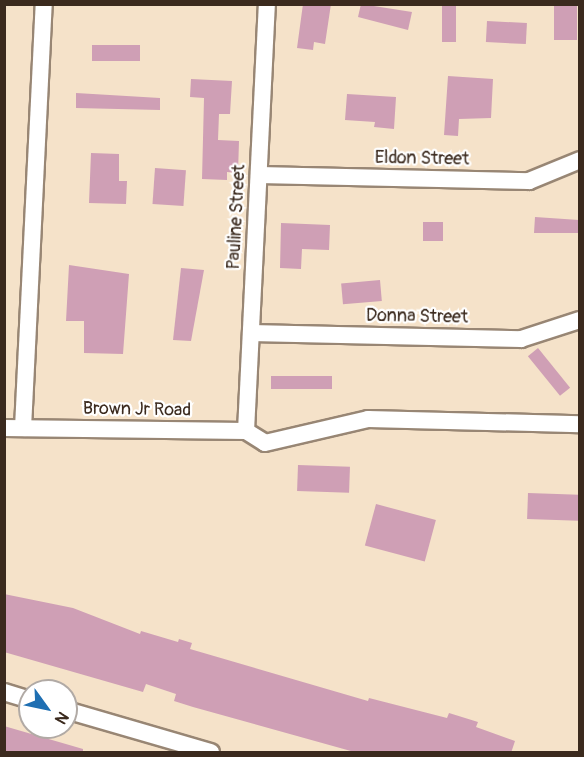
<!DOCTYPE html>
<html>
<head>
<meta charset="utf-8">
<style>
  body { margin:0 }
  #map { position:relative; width:584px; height:757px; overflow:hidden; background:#f5e2c9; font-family:Pangolin,sans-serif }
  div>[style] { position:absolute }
  .building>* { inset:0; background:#cf9fb5; transform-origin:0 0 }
  .roads { filter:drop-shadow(2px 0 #988674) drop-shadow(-2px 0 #988674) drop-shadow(0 2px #988674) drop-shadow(0 -2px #988674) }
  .minor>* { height:16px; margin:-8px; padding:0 8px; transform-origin:8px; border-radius:8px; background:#fff }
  span { translate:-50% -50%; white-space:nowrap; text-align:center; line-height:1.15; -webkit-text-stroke:4.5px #fff; paint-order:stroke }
  .street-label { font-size:18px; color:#3b2a1e }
  .frame { position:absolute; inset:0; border:6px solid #3b2a1e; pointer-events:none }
  .north { position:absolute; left:18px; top:679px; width:60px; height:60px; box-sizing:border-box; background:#fff; border:2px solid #b1aaa5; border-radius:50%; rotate:123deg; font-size:16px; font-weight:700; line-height:24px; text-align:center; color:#3b2a1e }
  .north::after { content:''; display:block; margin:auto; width:21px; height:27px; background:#1f6fb2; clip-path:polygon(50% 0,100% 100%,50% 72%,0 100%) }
</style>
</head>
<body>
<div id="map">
  <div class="building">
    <div style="clip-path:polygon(303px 4px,331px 4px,325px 44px,314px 42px,313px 50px,297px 48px)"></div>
    <div style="clip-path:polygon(361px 4px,412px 12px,408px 30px,358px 17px)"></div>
    <div style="left:442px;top:4px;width:14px;height:38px"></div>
    <div style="left:554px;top:4px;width:23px;height:36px"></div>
    <div style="left:487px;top:21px;width:40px;height:21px;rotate:3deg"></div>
    <div style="left:92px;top:45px;width:48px;height:16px"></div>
    <div style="clip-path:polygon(448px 76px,493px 79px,491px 118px,459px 119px,458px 136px,444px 135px)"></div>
    <div style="clip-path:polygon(191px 79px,232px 81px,230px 114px,219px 114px,218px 140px,239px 141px,238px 173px,227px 172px,227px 180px,202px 179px,204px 98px,190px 97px)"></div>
    <div style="clip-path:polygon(76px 93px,160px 98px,160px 110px,76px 108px)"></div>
    <div style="clip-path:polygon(347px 94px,396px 97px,394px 129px,374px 127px,375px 122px,345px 120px)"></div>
    <div style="clip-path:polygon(91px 153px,119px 154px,119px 181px,127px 181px,126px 204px,89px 203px)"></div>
    <div style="left:155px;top:168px;width:31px;height:36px;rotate:4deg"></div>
    <div style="clip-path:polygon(535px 217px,579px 220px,579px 233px,534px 233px)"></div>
    <div style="left:423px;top:222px;width:20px;height:19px"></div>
    <div style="clip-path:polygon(281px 223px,330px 225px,329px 250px,302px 249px,301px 269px,280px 268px)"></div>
    <div style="clip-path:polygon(69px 265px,129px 274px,123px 354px,84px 353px,84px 321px,66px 321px)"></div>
    <div style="clip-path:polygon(181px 268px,204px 270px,191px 341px,173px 340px)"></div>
    <div style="left:380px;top:280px;width:21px;height:39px;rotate:85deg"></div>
    <div style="left:538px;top:348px;width:51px;height:13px;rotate:51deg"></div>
    <div style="left:332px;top:376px;width:13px;height:61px;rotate:90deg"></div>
    <div style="left:298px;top:465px;width:52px;height:26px;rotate:2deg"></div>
    <div style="left:528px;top:493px;width:51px;height:26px;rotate:2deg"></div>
    <div style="left:376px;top:504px;width:62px;height:43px;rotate:15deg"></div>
    <div style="clip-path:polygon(4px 594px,73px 608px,140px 634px,141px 631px,178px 642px,179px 639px,192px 643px,190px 649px,368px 701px,369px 698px,447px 718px,449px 713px,478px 722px,476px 727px,515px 741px,511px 753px,358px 753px,193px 707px,174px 701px,176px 694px,146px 684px,143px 692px,4px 652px)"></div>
    <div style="clip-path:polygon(4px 726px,83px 749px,83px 753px,4px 753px)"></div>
  </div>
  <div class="roads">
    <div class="minor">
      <div style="left:259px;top:175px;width:270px;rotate:1.3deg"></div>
      <div style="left:529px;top:181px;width:55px;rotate:-22.4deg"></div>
      <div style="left:251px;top:333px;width:270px;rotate:1.3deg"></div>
      <div style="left:521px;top:339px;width:62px;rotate:-17.9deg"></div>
      <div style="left:4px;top:428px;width:242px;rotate:0.7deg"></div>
      <div style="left:246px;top:431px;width:22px;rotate:32deg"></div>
      <div style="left:265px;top:443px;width:106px;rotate:-13.1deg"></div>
      <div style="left:368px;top:419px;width:212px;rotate:1.4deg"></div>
      <div style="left:23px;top:428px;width:425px;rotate:-87.2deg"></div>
      <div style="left:246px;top:431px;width:428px;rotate:-87.2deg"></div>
      <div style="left:4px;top:692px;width:27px;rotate:17deg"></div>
      <div style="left:66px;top:710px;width:151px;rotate:16.2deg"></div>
    </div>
  </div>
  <div class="street-label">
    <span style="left:422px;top:159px;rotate:1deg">Eldon Street</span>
    <span style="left:237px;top:217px;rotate:-87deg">Pauline Street</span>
    <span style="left:417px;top:317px;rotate:1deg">Donna Street</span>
    <span style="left:137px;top:410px;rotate:1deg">Brown Jr Road</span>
  </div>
  <div class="frame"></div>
  <div class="north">N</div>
</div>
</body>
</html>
